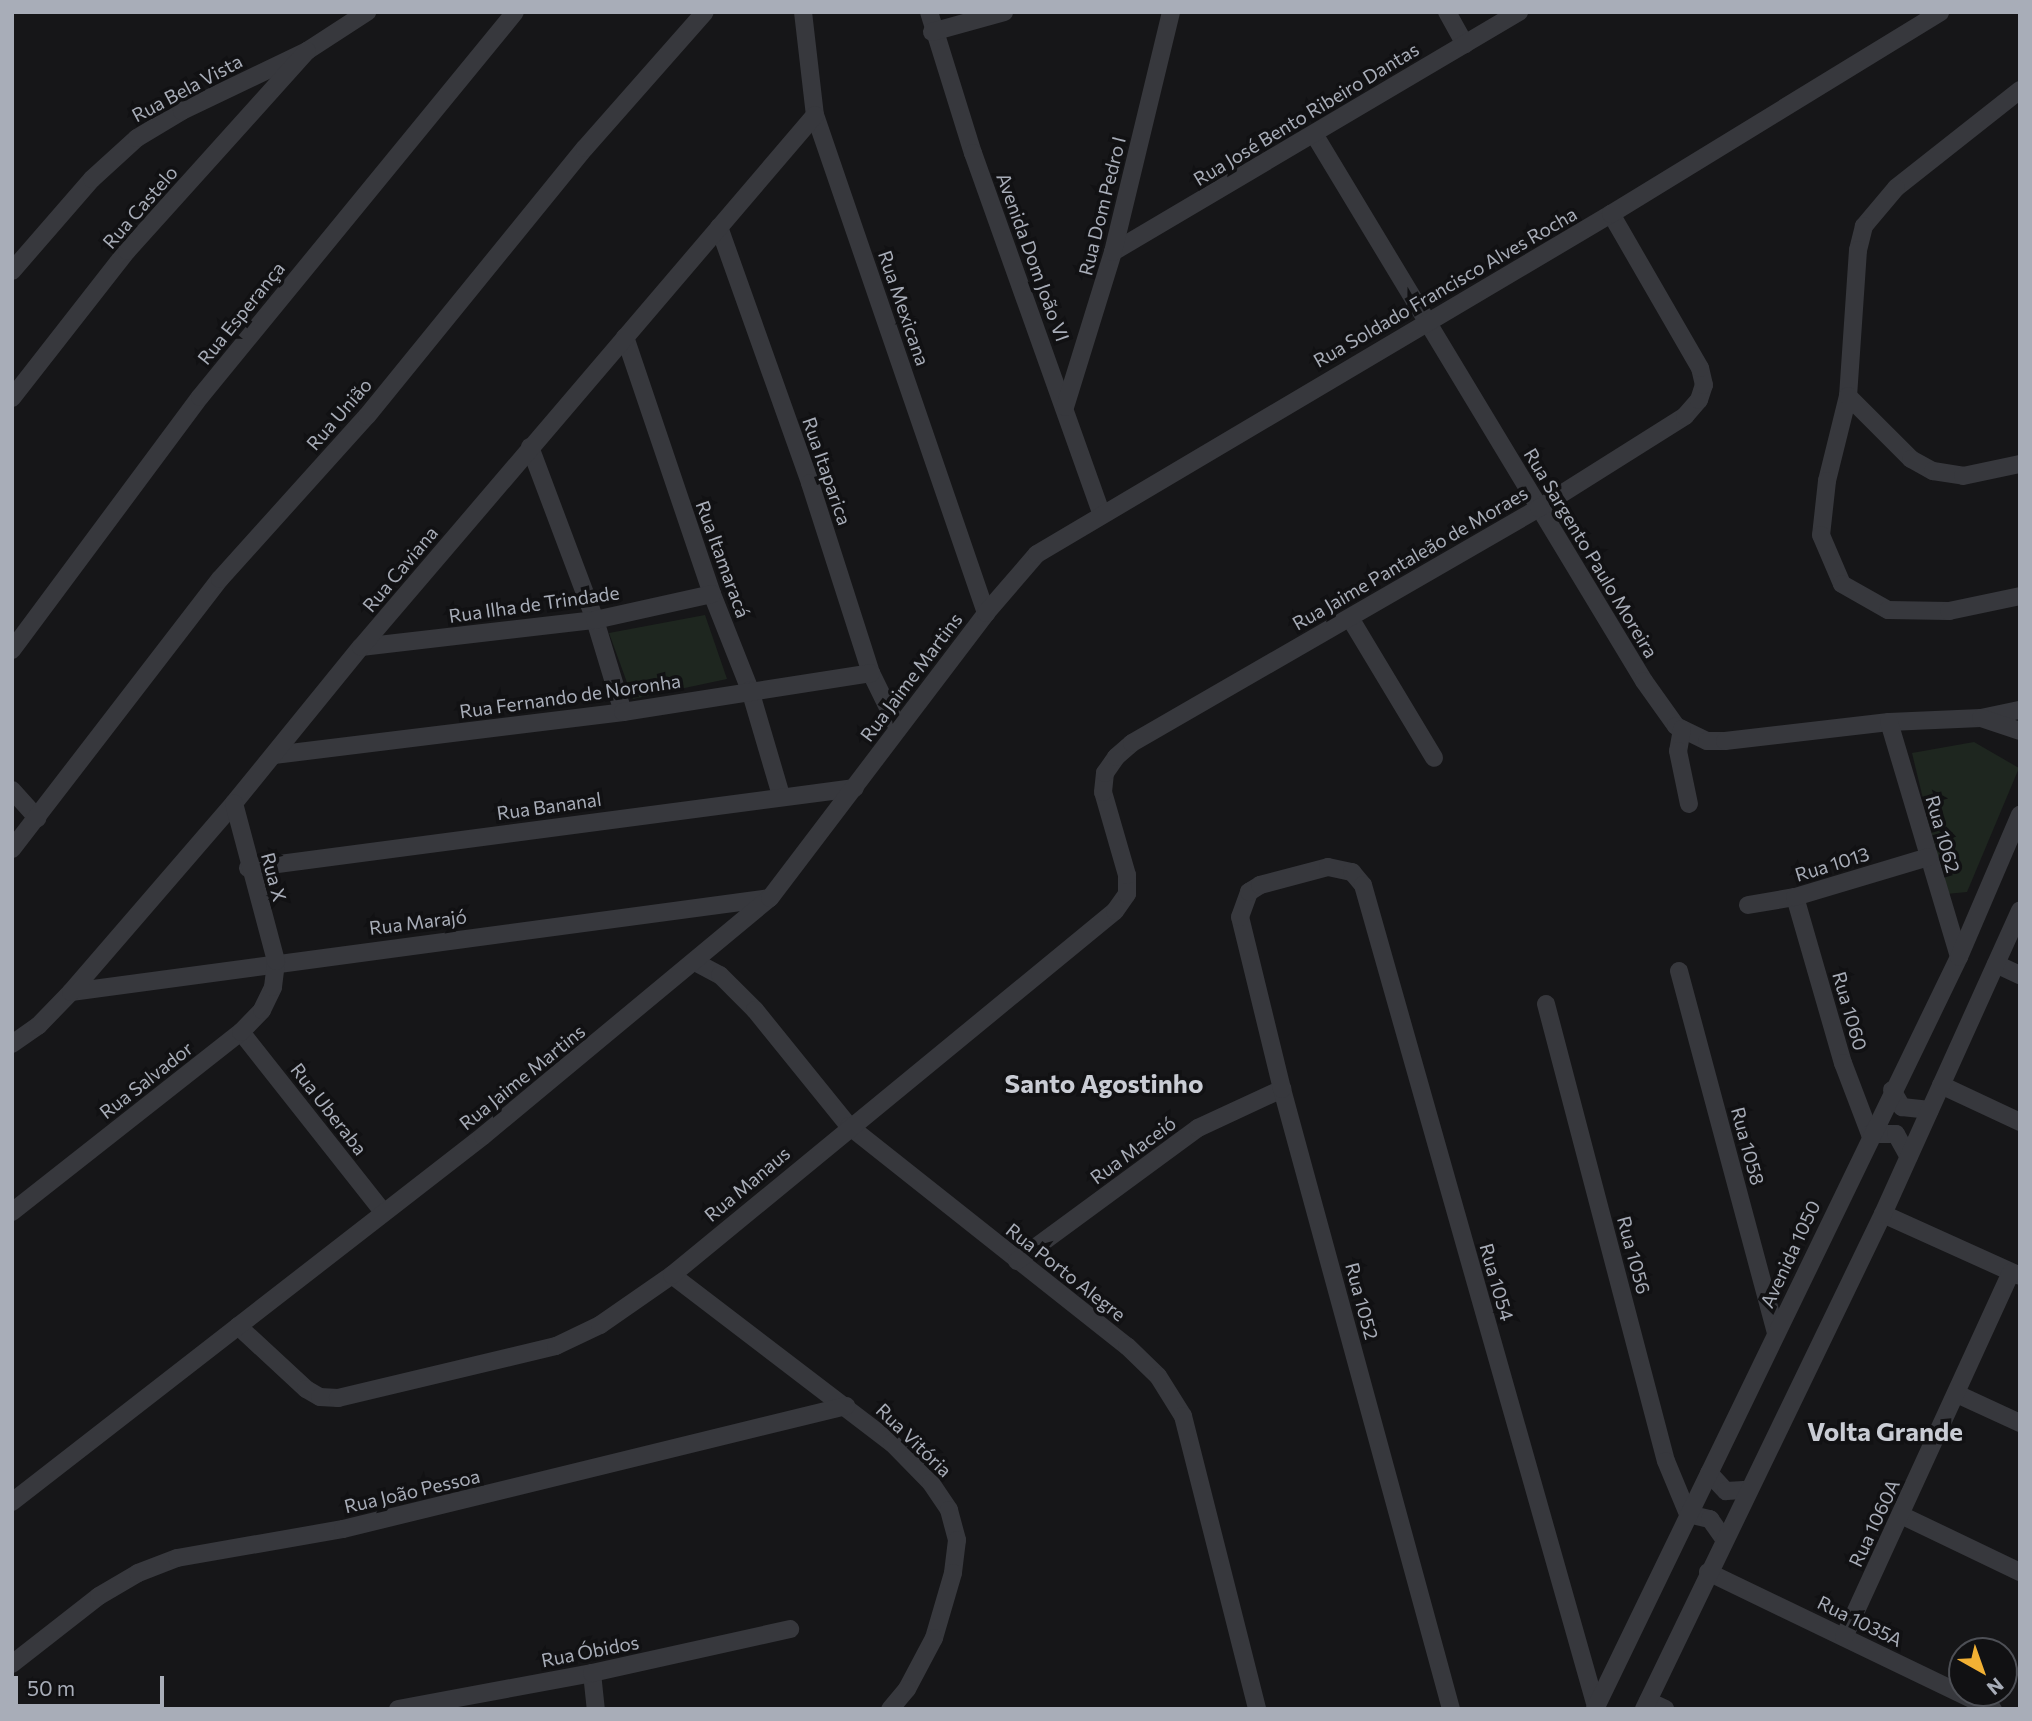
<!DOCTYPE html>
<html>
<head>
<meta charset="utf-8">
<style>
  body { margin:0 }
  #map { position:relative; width:2032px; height:1721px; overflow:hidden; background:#161618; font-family:Commissioner,sans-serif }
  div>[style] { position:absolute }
  .green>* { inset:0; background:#1e261f }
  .minor>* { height:18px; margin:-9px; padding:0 9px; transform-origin:9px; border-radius:9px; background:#37383d }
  span { translate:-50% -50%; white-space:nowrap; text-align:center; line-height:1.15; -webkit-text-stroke:7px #111113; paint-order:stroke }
  .street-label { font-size:19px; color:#a8adb8 }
  .district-label { font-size:26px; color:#c9ccd4; font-weight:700 }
  .frame { position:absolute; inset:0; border:14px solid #a8adb8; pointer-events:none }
  .north { position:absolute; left:1948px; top:1637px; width:70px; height:70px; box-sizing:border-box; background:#111113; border:2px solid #4d4f55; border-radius:50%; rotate:140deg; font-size:19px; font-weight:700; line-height:28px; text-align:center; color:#a8adb8 }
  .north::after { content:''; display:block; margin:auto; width:24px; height:32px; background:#f2b134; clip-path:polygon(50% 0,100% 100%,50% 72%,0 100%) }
  .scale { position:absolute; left:14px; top:1676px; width:150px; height:32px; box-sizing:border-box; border:4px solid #a8adb8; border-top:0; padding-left:9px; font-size:21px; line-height:24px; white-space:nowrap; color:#a8adb8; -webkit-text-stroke:5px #111113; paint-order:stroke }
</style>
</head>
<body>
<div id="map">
  <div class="green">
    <div style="clip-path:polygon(705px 615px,727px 679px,633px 699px,609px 633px)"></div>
    <div style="clip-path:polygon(1974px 742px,2019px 768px,1967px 892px,1946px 894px,1912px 753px)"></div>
  </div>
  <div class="minor">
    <div style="left:803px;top:12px;width:104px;rotate:83.4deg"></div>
    <div style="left:815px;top:115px;width:527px;rotate:71.05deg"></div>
    <div style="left:929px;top:12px;width:148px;rotate:72.7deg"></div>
    <div style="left:973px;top:153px;width:384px;rotate:70.4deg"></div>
    <div style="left:1447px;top:12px;width:37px;rotate:61deg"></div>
    <div style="left:932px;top:32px;width:75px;rotate:-15.5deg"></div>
    <div style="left:2020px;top:90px;width:158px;rotate:141.7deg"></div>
    <div style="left:1896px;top:188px;width:50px;rotate:130.1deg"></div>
    <div style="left:1864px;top:226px;width:25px;rotate:104deg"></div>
    <div style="left:1858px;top:250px;width:146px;rotate:93.9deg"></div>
    <div style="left:1848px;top:396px;width:88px;rotate:103.9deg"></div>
    <div style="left:1827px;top:481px;width:54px;rotate:96.3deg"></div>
    <div style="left:1821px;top:535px;width:53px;rotate:66.8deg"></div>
    <div style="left:1842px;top:584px;width:53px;rotate:29.5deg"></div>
    <div style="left:1888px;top:610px;width:61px;rotate:0.9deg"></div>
    <div style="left:1949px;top:611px;width:73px;rotate:-11.9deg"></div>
    <div style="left:1314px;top:134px;width:639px;rotate:58.9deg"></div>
    <div style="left:1644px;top:681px;width:55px;rotate:54.6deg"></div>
    <div style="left:1676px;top:726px;width:34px;rotate:26deg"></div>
    <div style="left:1707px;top:741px;width:18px"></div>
    <div style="left:1725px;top:741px;width:165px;rotate:-6.6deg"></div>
    <div style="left:1889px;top:722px;width:92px;rotate:-2.5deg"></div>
    <div style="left:1981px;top:718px;width:40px;rotate:-12deg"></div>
    <div style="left:719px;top:227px;width:272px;rotate:70.4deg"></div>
    <div style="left:810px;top:483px;width:200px;rotate:72.2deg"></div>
    <div style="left:871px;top:673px;width:61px;rotate:63.9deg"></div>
    <div style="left:1113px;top:252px;width:472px;rotate:-30.6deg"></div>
    <div style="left:12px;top:271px;width:122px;rotate:-49deg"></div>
    <div style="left:92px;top:179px;width:61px;rotate:-42.3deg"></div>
    <div style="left:137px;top:138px;width:52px;rotate:-31deg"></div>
    <div style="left:182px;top:111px;width:139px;rotate:-25.6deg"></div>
    <div style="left:307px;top:51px;width:72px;rotate:-33deg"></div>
    <div style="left:625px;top:337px;width:271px;rotate:71.3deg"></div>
    <div style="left:712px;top:594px;width:103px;rotate:68.4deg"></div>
    <div style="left:750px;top:690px;width:109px;rotate:73.6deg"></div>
    <div style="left:1848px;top:396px;width:89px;rotate:45deg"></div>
    <div style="left:1911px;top:459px;width:25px;rotate:29deg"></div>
    <div style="left:1933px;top:471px;width:30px;rotate:9deg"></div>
    <div style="left:1963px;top:476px;width:58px;rotate:-11.9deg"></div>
    <div style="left:12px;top:398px;width:187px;rotate:-52deg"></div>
    <div style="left:127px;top:251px;width:269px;rotate:-48deg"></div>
    <div style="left:1065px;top:407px;width:162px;rotate:-72.8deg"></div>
    <div style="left:1113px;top:252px;width:247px;rotate:-76.4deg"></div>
    <div style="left:530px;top:447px;width:185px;rotate:69.4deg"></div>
    <div style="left:595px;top:620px;width:96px;rotate:73.1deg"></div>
    <div style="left:1350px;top:618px;width:163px;rotate:59deg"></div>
    <div style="left:361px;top:647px;width:236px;rotate:-6.6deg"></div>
    <div style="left:595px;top:620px;width:120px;rotate:-12.5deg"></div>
    <div style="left:12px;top:650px;width:315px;rotate:-53.4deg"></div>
    <div style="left:200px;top:397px;width:497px;rotate:-50.7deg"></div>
    <div style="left:1981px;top:718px;width:41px;rotate:18.4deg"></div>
    <div style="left:1889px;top:722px;width:245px;rotate:73.4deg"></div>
    <div style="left:1682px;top:729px;width:22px;rotate:100deg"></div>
    <div style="left:1678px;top:751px;width:54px;rotate:78.3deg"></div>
    <div style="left:274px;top:755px;width:352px;rotate:-7deg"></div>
    <div style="left:623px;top:712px;width:251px;rotate:-8.9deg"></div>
    <div style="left:12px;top:790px;width:38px;rotate:48deg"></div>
    <div style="left:12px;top:849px;width:341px;rotate:-52.4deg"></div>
    <div style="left:220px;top:579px;width:219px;rotate:-48deg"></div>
    <div style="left:367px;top:416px;width:345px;rotate:-50.9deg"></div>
    <div style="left:585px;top:148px;width:181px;rotate:-48.6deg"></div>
    <div style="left:248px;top:868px;width:612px;rotate:-7.51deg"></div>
    <div style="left:1795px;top:897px;width:173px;rotate:73.9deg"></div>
    <div style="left:1843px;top:1063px;width:76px;rotate:69.2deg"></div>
    <div style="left:1870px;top:1134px;width:26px"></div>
    <div style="left:1896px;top:1134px;width:26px;rotate:61deg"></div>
    <div style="left:1748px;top:905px;width:48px;rotate:-9.7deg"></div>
    <div style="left:1795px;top:897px;width:139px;rotate:-16.7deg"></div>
    <div style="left:697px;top:963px;width:26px;rotate:28deg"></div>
    <div style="left:720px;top:975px;width:49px;rotate:45deg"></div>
    <div style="left:755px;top:1010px;width:149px;rotate:51deg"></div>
    <div style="left:849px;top:1126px;width:355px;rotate:38.4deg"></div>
    <div style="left:1127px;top:1346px;width:43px;rotate:44.1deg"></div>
    <div style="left:1158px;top:1376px;width:47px;rotate:58deg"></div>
    <div style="left:1183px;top:1416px;width:302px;rotate:75.8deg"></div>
    <div style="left:1996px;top:964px;width:26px;rotate:25deg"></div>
    <div style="left:1679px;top:971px;width:374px;rotate:75deg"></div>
    <div style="left:71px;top:992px;width:705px;rotate:-7.66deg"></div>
    <div style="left:1546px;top:1004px;width:472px;rotate:75.3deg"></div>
    <div style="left:1666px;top:1461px;width:57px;rotate:67.5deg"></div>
    <div style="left:1688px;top:1514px;width:23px;rotate:13deg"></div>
    <div style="left:1710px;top:1519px;width:24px;rotate:55deg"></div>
    <div style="left:241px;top:1032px;width:229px;rotate:51.7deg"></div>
    <div style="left:12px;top:1044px;width:32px;rotate:-35deg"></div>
    <div style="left:38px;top:1026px;width:47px;rotate:-45.9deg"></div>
    <div style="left:71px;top:992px;width:250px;rotate:-49.2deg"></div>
    <div style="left:234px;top:803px;width:201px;rotate:-50.9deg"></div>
    <div style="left:361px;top:647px;width:699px;rotate:-49.52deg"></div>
    <div style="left:1941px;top:1085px;width:87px;rotate:25.1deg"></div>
    <div style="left:1892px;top:1090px;width:20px;rotate:60deg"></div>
    <div style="left:1902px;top:1107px;width:28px;rotate:6deg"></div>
    <div style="left:12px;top:1212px;width:291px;rotate:-38.2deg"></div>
    <div style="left:241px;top:1032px;width:30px;rotate:-46deg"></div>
    <div style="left:262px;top:1010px;width:25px;rotate:-64deg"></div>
    <div style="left:273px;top:987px;width:26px;rotate:-83deg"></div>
    <div style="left:276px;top:961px;width:163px;rotate:-104.9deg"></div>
    <div style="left:1883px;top:1214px;width:150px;rotate:24.3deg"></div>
    <div style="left:1017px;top:1261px;width:225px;rotate:-36.3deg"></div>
    <div style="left:1198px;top:1128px;width:93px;rotate:-24.9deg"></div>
    <div style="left:672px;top:1275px;width:277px;rotate:37.4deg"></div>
    <div style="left:892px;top:1443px;width:56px;rotate:45.7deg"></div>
    <div style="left:931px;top:1483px;width:32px;rotate:56deg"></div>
    <div style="left:949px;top:1510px;width:31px;rotate:75deg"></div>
    <div style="left:957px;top:1540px;width:33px;rotate:97deg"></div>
    <div style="left:953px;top:1573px;width:68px;rotate:106.3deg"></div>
    <div style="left:934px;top:1638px;width:58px;rotate:117.9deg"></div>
    <div style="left:907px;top:1689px;width:26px;rotate:130deg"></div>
    <div style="left:238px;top:1326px;width:93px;rotate:42.8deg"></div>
    <div style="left:306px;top:1389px;width:16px;rotate:30deg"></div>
    <div style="left:320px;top:1397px;width:18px;rotate:3deg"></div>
    <div style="left:338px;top:1398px;width:224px;rotate:-13.4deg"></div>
    <div style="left:556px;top:1346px;width:49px;rotate:-25.5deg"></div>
    <div style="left:600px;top:1325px;width:88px;rotate:-34.8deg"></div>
    <div style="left:672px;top:1275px;width:573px;rotate:-39.41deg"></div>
    <div style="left:1115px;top:911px;width:21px;rotate:-55deg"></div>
    <div style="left:1127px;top:894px;width:19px;rotate:-90deg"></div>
    <div style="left:1127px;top:875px;width:86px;rotate:-106.1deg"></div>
    <div style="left:1103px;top:792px;width:19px;rotate:-84deg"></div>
    <div style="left:1105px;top:773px;width:19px;rotate:-55deg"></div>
    <div style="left:1116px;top:757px;width:21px;rotate:-41deg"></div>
    <div style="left:1132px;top:743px;width:470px;rotate:-30deg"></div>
    <div style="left:1539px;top:508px;width:173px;rotate:-32.2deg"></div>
    <div style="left:1685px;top:416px;width:21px;rotate:-49deg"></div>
    <div style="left:1699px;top:400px;width:16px;rotate:-72deg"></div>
    <div style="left:1704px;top:385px;width:17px;rotate:-103deg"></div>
    <div style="left:1700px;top:368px;width:178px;rotate:-120deg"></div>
    <div style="left:1957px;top:1394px;width:69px;rotate:24.7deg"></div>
    <div style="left:1709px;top:1473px;width:25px;rotate:47deg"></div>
    <div style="left:1726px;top:1491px;width:22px;rotate:-3deg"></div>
    <div style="left:12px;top:1502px;width:596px;rotate:-37.85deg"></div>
    <div style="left:483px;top:1136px;width:373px;rotate:-39.7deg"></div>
    <div style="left:770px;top:898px;width:358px;rotate:-52.8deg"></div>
    <div style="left:986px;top:613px;width:78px;rotate:-49.2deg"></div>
    <div style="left:1037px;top:554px;width:667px;rotate:-30.64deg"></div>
    <div style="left:1611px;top:214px;width:386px;rotate:-31.5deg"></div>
    <div style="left:1901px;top:1515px;width:132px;rotate:25.6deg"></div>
    <div style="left:1708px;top:1572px;width:316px;rotate:25.7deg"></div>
    <div style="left:1844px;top:1637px;width:401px;rotate:-65.4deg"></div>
    <div style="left:12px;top:1664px;width:110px;rotate:-38deg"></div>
    <div style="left:99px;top:1596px;width:45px;rotate:-30.5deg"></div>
    <div style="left:138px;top:1573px;width:42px;rotate:-21deg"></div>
    <div style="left:177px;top:1558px;width:169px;rotate:-9.9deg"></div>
    <div style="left:343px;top:1529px;width:518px;rotate:-13.74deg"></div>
    <div style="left:592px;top:1673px;width:36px;rotate:84deg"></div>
    <div style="left:1648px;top:1701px;width:19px;rotate:25deg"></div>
    <div style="left:398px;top:1709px;width:197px;rotate:-10.5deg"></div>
    <div style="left:592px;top:1673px;width:203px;rotate:-12.5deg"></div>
    <div style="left:1451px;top:1709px;width:643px;rotate:-105.25deg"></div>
    <div style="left:1282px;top:1089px;width:177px;rotate:-103.7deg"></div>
    <div style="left:1240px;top:917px;width:27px;rotate:-70deg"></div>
    <div style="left:1249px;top:892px;width:13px;rotate:-32deg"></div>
    <div style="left:1260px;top:885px;width:70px;rotate:-14.8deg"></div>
    <div style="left:1328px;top:867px;width:25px;rotate:12deg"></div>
    <div style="left:1352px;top:872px;width:17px;rotate:50deg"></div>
    <div style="left:1363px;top:885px;width:854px;rotate:74.17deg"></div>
    <div style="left:1595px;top:1709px;width:835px;rotate:-64.17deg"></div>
    <div style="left:1959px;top:957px;width:155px;rotate:-66.8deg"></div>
    <div style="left:1644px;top:1709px;width:550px;rotate:-64.23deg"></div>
    <div style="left:1883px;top:1214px;width:333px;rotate:-65.7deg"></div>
  </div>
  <div class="street-label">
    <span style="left:187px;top:88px;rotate:-28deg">Rua Bela Vista</span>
    <span style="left:1306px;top:114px;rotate:-31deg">Rua José Bento Ribeiro Dantas</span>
    <span style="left:1102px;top:206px;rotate:-76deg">Rua Dom Pedro I</span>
    <span style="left:140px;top:207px;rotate:-49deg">Rua Castelo</span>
    <span style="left:1033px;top:257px;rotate:70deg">Avenida Dom João VI</span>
    <span style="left:1445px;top:287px;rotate:-30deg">Rua Soldado Francisco Alves Rocha</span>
    <span style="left:904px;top:308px;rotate:71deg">Rua Mexicana</span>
    <span style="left:241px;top:313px;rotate:-51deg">Rua Esperança</span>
    <span style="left:339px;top:414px;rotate:-49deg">Rua União</span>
    <span style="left:827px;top:471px;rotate:71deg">Rua Itaparica</span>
    <span style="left:1591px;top:553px;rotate:59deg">Rua Sargento Paulo Moreira</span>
    <span style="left:1410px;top:558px;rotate:-30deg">Rua Jaime Pantaleão de Moraes</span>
    <span style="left:723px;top:559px;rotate:70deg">Rua Itamaracá</span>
    <span style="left:400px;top:569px;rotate:-50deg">Rua Caviana</span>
    <span style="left:534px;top:604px;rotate:-8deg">Rua Ilha de Trindade</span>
    <span style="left:911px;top:677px;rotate:-53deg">Rua Jaime Martins</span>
    <span style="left:570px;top:696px;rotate:-8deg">Rua Fernando de Noronha</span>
    <span style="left:549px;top:806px;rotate:-8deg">Rua Bananal</span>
    <span style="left:1943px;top:834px;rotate:74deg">Rua 1062</span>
    <span style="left:1832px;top:864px;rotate:-17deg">Rua 1013</span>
    <span style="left:274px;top:877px;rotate:75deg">Rua X</span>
    <span style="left:418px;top:922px;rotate:-7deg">Rua Marajó</span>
    <span style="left:1850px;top:1011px;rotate:74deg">Rua 1060</span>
    <span style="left:522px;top:1077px;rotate:-39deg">Rua Jaime Martins</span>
    <span style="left:146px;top:1080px;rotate:-38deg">Rua Salvador</span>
    <span style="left:329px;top:1109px;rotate:52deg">Rua Uberaba</span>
    <span style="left:1748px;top:1146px;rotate:75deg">Rua 1058</span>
    <span style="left:1133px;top:1150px;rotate:-36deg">Rua Maceió</span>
    <span style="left:747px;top:1184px;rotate:-40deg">Rua Manaus</span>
    <span style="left:1790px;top:1254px;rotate:-65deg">Avenida 1050</span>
    <span style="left:1634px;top:1255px;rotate:75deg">Rua 1056</span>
    <span style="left:1066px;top:1272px;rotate:38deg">Rua Porto Alegre</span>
    <span style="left:1497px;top:1282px;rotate:74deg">Rua 1054</span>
    <span style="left:1362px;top:1301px;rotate:75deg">Rua 1052</span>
    <span style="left:914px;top:1440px;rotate:44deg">Rua Vitória</span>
    <span style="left:412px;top:1491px;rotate:-13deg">Rua João Pessoa</span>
    <span style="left:1874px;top:1523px;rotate:-65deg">Rua 1060A</span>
    <span style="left:1860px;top:1621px;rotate:26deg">Rua 1035A</span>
    <span style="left:590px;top:1651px;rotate:-11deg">Rua Óbidos</span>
  </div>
  <div class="district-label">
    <span style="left:1104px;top:1083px">Santo Agostinho</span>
    <span style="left:1885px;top:1431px">Volta Grande</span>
  </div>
  <div class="frame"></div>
  <div class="north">N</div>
  <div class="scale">50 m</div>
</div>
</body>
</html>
